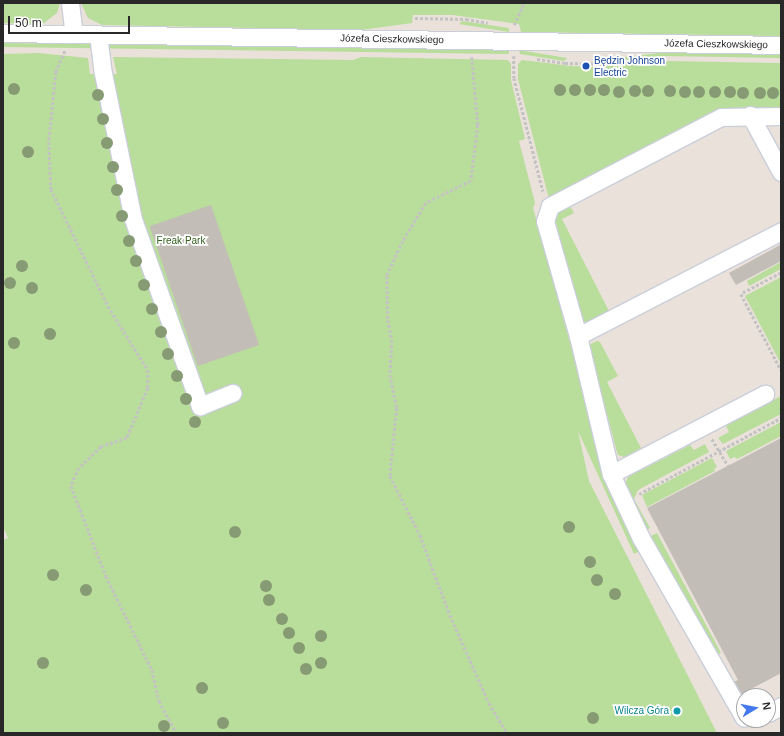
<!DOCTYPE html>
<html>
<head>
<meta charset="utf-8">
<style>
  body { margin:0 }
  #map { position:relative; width:784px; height:736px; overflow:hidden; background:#eae1db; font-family:Helvetica,sans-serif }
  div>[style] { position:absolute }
  .green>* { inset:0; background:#b9dd9a }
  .building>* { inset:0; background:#c2bdb6; transform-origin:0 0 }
  .path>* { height:2.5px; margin-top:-1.25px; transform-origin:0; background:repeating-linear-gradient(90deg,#c3c3c3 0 3px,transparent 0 5px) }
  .roads { filter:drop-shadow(1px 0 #c9ced9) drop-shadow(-1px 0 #c9ced9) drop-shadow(0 1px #c9ced9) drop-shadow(0 -1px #c9ced9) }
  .minor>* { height:17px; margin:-8.5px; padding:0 8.5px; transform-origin:8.5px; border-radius:8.5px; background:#fff }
  .trees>* { width:12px; height:12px; margin:-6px; border-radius:50%; background:#869a73 }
  .dots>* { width:11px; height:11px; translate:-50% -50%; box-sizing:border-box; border:2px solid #fff; border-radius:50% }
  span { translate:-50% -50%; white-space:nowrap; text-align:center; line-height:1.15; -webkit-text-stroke:3.5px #fff; paint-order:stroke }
  .street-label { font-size:10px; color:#282828 }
  .transit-label { font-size:10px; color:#164399 }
  .left { translate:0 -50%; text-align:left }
  .park-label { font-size:10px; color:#34601e }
  .culture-label { font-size:10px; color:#0d838f }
  .right { translate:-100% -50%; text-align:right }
  .frame { position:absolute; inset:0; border:4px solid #282828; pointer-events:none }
  .north { position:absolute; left:736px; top:688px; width:40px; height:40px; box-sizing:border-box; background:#fff; border:1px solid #a9a9a9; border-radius:50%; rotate:80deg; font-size:11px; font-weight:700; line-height:16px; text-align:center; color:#282828 }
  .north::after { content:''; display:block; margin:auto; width:14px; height:18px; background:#4479ed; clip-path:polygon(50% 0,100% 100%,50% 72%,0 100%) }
  .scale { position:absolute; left:8px; top:16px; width:122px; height:18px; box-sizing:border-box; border:2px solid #282828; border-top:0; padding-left:5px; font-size:12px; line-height:14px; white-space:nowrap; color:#282828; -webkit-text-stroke:3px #fff; paint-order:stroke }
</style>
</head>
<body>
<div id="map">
  <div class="green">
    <div style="clip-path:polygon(3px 3px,60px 3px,57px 13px,44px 23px,31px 24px,3px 23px)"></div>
    <div style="clip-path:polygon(81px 3px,781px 3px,781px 36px,521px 32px,519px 24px,452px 15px,413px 15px,412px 23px,361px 30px,102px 25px,88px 18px)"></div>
    <div style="clip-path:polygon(462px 21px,509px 28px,509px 32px,459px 24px)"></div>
    <div style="clip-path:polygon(3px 43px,509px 50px,509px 53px,508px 54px,3px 47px)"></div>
    <div style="clip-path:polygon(519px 50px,567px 58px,564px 61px,520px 54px)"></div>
    <div style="clip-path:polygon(667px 52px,781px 53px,781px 58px,664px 56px,621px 61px,618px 61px,617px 58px)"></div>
    <div style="clip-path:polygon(38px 53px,88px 58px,90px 74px,104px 75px,117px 74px,113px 57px,353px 60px,361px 57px,508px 60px,511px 64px,511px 80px,525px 139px,519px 141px,535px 203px,533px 208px,607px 478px,642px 550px,634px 554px,578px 431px,589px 481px,717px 733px,3px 733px,3px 540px,8px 538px,3px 527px,3px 54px)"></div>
    <div style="clip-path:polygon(522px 60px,571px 66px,595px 67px,670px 61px,781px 63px,781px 109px,727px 109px,549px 199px,518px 79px,518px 64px)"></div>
    <div style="clip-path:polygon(567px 206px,570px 206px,574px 213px,562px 219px,610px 313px,589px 323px,582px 321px,553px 212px)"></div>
    <div style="clip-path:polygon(781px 262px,781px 269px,749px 286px,747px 281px)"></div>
    <div style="clip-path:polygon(781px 277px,781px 364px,745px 296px)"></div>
    <div style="clip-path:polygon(597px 341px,600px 342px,618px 376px,607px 382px,641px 448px,624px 457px,618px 455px,617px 452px,589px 345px)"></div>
    <div style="clip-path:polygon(781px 396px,781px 414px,723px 444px,718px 438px,729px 432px,726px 426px)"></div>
    <div style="clip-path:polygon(781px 422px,781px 436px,737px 459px,735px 457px,730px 459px,726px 451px)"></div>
    <div style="clip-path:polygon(705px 444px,709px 452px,638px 490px,634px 499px,650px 528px,644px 531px,624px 487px,628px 477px,690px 445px,694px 450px)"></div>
    <div style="clip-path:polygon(712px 458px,717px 467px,714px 469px,715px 471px,647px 507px,642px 495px)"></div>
    <div style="clip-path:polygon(657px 533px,721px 653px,713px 656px,647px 538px)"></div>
  </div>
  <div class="building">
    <div style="left:211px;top:205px;width:148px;height:65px;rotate:71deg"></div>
    <div style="clip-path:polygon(780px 245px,781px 261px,736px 285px,729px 273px)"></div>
    <div style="clip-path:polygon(781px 438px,781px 673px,738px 696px,731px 683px,738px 680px,647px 508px)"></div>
  </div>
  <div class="path">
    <div style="left:415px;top:18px;width:51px;rotate:1.1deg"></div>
    <div style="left:466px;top:19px;width:22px;rotate:10deg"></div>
    <div style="left:514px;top:25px;width:24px;rotate:-66deg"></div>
    <div style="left:65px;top:51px;width:23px;rotate:113deg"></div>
    <div style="left:56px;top:72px;width:70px;rotate:95.7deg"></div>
    <div style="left:49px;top:142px;width:47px;rotate:87.6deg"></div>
    <div style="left:51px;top:189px;width:130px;rotate:64deg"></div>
    <div style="left:108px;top:306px;width:75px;rotate:58deg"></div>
    <div style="left:148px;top:370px;width:18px;rotate:90deg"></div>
    <div style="left:148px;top:388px;width:54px;rotate:112.8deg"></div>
    <div style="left:127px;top:438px;width:28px;rotate:161deg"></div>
    <div style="left:101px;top:447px;width:30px;rotate:136deg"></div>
    <div style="left:79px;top:468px;width:20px;rotate:114deg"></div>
    <div style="left:71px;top:486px;width:97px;rotate:68.7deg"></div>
    <div style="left:106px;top:576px;width:105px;rotate:63.9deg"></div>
    <div style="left:152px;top:670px;width:32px;rotate:77deg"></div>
    <div style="left:159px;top:701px;width:37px;rotate:61deg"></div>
    <div style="left:514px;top:56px;width:22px;rotate:90deg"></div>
    <div style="left:514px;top:78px;width:117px;rotate:75.6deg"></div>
    <div style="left:472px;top:57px;width:68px;rotate:85deg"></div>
    <div style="left:478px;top:125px;width:56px;rotate:97.1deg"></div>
    <div style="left:471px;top:181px;width:50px;rotate:153.9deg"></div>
    <div style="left:426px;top:203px;width:44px;rotate:121.2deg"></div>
    <div style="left:403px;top:241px;width:38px;rotate:115deg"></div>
    <div style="left:387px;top:276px;width:44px;rotate:88.7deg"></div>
    <div style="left:388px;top:320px;width:20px;rotate:79deg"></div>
    <div style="left:392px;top:340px;width:35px;rotate:93deg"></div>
    <div style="left:390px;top:375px;width:34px;rotate:78deg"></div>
    <div style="left:397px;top:408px;width:68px;rotate:95.9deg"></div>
    <div style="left:390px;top:476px;width:66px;rotate:63deg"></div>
    <div style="left:420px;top:535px;width:85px;rotate:69.4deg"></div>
    <div style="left:450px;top:615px;width:96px;rotate:66.1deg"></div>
    <div style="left:489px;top:703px;width:35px;rotate:59deg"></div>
    <div style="left:537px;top:59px;width:28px;rotate:8deg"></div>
    <div style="left:565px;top:63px;width:55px;rotate:1deg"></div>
    <div style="left:620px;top:64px;width:24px;rotate:-7deg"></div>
    <div style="left:781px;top:273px;width:45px;rotate:152.3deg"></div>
    <div style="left:741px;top:294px;width:86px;rotate:62.2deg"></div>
    <div style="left:712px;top:439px;width:31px;rotate:59deg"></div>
    <div style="left:639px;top:494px;width:161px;rotate:-28.2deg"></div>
  </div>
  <div class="roads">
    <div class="minor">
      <div style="left:70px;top:3px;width:31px;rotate:83deg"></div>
      <div style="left:3px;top:33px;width:778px;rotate:0.88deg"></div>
      <div style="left:98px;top:34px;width:39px;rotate:83deg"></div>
      <div style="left:103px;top:73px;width:149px;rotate:78.4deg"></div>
      <div style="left:133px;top:219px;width:199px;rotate:70.3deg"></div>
      <div style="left:200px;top:406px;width:35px;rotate:-22deg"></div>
      <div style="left:750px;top:115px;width:65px;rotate:61.5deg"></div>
      <div style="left:781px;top:116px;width:60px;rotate:179deg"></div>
      <div style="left:721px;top:117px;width:193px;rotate:152.5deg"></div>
      <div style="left:550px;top:206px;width:16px;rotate:108deg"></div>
      <div style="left:545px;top:221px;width:120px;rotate:74deg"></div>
      <div style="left:578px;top:336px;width:229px;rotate:-27.3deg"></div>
      <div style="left:578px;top:336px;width:142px;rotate:76.6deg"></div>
      <div style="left:611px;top:474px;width:174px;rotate:-27.5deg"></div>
      <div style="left:611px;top:474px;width:71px;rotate:64.9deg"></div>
      <div style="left:641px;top:538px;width:207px;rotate:60.2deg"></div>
      <div style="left:768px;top:713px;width:15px;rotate:-28deg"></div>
    </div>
  </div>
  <div class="trees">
    <div style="left:14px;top:89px"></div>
    <div style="left:560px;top:90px"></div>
    <div style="left:575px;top:90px"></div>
    <div style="left:590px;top:90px"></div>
    <div style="left:604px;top:90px"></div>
    <div style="left:635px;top:91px"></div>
    <div style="left:648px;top:91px"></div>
    <div style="left:670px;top:91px"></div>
    <div style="left:619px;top:92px"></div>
    <div style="left:685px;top:92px"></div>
    <div style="left:699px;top:92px"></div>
    <div style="left:715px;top:92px"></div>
    <div style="left:730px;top:92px"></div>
    <div style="left:743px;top:93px"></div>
    <div style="left:760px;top:93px"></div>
    <div style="left:773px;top:93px"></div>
    <div style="left:98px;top:95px"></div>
    <div style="left:103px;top:119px"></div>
    <div style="left:107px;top:143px"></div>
    <div style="left:28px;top:152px"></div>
    <div style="left:113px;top:167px"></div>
    <div style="left:117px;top:190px"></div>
    <div style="left:122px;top:216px"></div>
    <div style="left:129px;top:241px"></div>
    <div style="left:136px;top:261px"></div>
    <div style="left:22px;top:266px"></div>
    <div style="left:10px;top:283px"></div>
    <div style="left:144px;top:285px"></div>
    <div style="left:32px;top:288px"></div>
    <div style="left:152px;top:309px"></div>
    <div style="left:161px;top:332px"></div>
    <div style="left:50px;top:334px"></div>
    <div style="left:14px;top:343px"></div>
    <div style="left:168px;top:354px"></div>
    <div style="left:177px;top:376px"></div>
    <div style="left:186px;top:399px"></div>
    <div style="left:195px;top:422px"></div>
    <div style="left:569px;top:527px"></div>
    <div style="left:235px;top:532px"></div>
    <div style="left:590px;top:562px"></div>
    <div style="left:53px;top:575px"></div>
    <div style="left:597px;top:580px"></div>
    <div style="left:266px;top:586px"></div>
    <div style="left:86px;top:590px"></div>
    <div style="left:615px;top:594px"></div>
    <div style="left:269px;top:600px"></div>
    <div style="left:282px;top:619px"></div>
    <div style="left:289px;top:633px"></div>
    <div style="left:321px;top:636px"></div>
    <div style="left:299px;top:648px"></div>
    <div style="left:43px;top:663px"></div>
    <div style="left:321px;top:663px"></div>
    <div style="left:306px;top:669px"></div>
    <div style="left:202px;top:688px"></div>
    <div style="left:593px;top:718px"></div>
    <div style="left:223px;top:723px"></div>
    <div style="left:164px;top:726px"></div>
  </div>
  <div class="dots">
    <div style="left:586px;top:66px;background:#1a4fb4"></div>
    <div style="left:677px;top:711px;background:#0f9aa8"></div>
  </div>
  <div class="street-label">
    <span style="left:392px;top:39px;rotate:1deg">Józefa Cieszkowskiego</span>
    <span style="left:716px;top:44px;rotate:1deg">Józefa Cieszkowskiego</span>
  </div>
  <div class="transit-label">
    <span class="left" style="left:594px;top:66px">Będzin Johnson<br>Electric</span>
  </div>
  <div class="park-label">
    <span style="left:181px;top:241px">Freak Park</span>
  </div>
  <div class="culture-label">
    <span class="right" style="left:669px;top:711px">Wilcza Góra</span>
  </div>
  <div class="frame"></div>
  <div class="north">N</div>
  <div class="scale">50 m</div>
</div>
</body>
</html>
